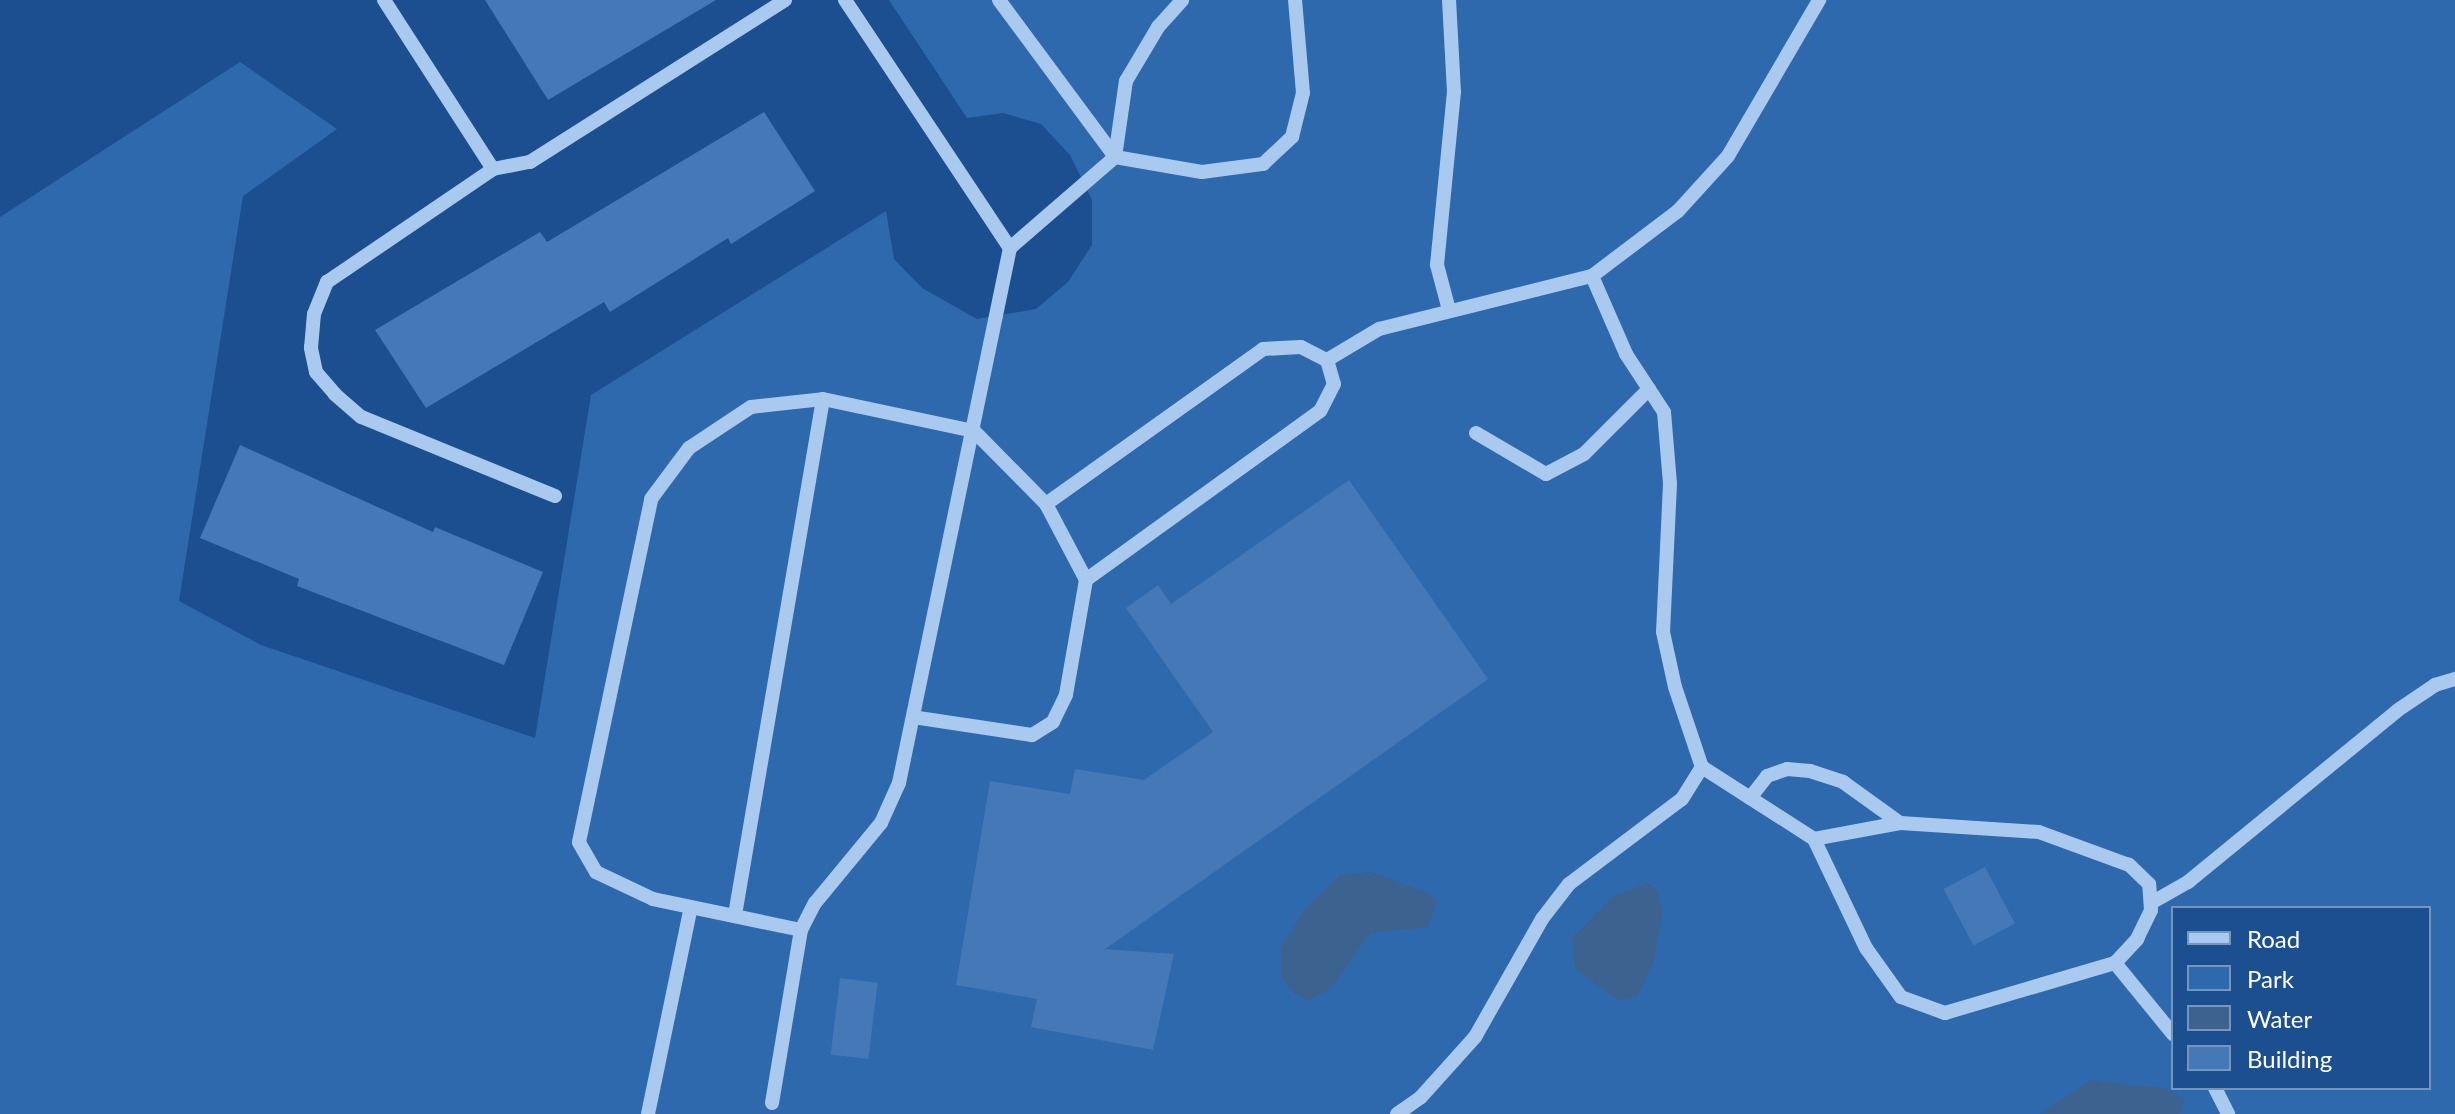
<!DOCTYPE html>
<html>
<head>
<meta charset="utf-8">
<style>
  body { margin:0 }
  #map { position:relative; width:2455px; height:1114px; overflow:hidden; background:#1b4f8f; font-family:Lato,sans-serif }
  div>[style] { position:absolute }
  .green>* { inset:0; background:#2e69ad }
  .water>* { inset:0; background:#3c6290 }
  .building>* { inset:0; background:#4478b7; transform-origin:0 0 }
  .minor>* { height:14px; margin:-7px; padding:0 7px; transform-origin:7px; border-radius:7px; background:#a9c9ee }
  span { translate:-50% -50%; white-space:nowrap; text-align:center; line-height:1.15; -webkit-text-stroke:6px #1b4f8f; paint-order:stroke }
  .legend { position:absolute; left:2171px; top:906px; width:260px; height:184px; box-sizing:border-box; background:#1b4f8f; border:2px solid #7695bc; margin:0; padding:10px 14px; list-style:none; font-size:24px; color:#fff }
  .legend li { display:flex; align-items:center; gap:16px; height:40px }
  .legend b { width:40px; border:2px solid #7695bc }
</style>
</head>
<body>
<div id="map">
  <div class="green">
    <div style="clip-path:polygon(evenodd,889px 0,2455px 0,2455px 1114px,0 1114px,0 217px,240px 62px,337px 129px,243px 196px,179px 601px,261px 645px,535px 738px,591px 395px,886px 211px,894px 259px,922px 288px,977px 319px,1036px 309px,1068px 282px,1092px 245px,1092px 200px,1070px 155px,1041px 124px,1003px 113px,967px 118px,889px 0,2173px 908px,2429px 908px,2429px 1088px,2173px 1088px,2173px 908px)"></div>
  </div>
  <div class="water">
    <div style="clip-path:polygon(1371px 872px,1426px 892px,1437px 901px,1428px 927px,1370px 933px,1331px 989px,1308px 1001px,1292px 992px,1281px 976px,1281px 947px,1304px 910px,1340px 875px)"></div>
    <div style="clip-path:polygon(1648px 883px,1658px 891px,1662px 913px,1654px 960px,1638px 995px,1620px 1001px,1576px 970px,1572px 938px,1613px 896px)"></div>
    <div style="clip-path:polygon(2091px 1080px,2169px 1089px,2185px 1100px,2179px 1114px,2039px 1114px)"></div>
  </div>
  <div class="building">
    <div style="clip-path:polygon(485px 0,716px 0,548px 100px)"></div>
    <div style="clip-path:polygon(764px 112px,815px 191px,731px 244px,728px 238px,610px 312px,604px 302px,426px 408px,375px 330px,540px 232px,547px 242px)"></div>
    <div style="clip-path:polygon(240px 445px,433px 532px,435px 527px,543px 572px,504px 665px,297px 586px,299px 579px,200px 538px)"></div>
    <div style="clip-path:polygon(1349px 480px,1488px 679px,1105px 949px,1174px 954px,1153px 1050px,1031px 1027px,1037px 999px,956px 985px,990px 781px,1070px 794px,1075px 769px,1144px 780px,1213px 732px,1126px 608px,1158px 585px,1171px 604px)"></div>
    <div style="left:1985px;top:867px;width:64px;height:47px;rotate:62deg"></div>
    <div style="left:840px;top:978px;width:38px;height:77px;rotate:7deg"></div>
  </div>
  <div class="minor">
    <div style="left:384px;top:0;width:201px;rotate:57.2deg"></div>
    <div style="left:845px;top:0;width:298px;rotate:56.4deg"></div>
    <div style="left:999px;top:0;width:195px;rotate:53.5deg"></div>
    <div style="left:1115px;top:157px;width:88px;rotate:9.8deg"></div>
    <div style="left:1202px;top:172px;width:62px;rotate:-7.5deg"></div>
    <div style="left:1263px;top:164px;width:40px;rotate:-43deg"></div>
    <div style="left:1292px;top:137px;width:45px;rotate:-76deg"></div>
    <div style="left:1303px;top:93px;width:93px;rotate:-94.9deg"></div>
    <div style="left:1592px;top:276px;width:85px;rotate:66.4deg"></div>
    <div style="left:1626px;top:354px;width:69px;rotate:56.8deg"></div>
    <div style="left:1664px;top:412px;width:72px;rotate:85.2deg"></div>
    <div style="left:1670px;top:484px;width:148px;rotate:92.7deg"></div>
    <div style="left:1663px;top:632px;width:56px;rotate:77.7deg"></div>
    <div style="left:1675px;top:687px;width:84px;rotate:71.4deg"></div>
    <div style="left:1702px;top:767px;width:133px;rotate:32.7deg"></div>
    <div style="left:1814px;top:839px;width:121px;rotate:64.5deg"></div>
    <div style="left:1866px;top:948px;width:60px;rotate:54.5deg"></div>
    <div style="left:1901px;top:997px;width:47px;rotate:20deg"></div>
    <div style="left:1945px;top:1013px;width:177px;rotate:-16.4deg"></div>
    <div style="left:2115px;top:963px;width:33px;rotate:-47deg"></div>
    <div style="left:2137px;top:939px;width:32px;rotate:-64deg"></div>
    <div style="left:2151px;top:910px;width:26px;rotate:-94deg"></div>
    <div style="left:2149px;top:884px;width:28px;rotate:-136deg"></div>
    <div style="left:2129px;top:865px;width:96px;rotate:-159.9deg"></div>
    <div style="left:2039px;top:832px;width:139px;rotate:-176.3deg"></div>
    <div style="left:1900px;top:823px;width:87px;rotate:169.5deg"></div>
    <div style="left:1449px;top:310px;width:47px;rotate:-104.9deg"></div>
    <div style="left:1437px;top:265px;width:174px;rotate:-84.4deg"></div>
    <div style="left:1454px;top:92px;width:92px;rotate:-93.1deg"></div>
    <div style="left:1327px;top:360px;width:61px;rotate:-30.8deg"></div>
    <div style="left:1379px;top:329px;width:219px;rotate:-14deg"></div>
    <div style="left:1592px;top:276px;width:108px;rotate:-37.1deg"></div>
    <div style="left:1678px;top:211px;width:74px;rotate:-47.7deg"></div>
    <div style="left:1728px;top:156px;width:181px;rotate:-59.7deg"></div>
    <div style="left:1476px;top:433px;width:81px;rotate:30.4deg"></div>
    <div style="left:1546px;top:474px;width:43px;rotate:-27.8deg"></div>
    <div style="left:1584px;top:454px;width:92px;rotate:-45deg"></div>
    <div style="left:555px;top:496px;width:209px;rotate:-157.8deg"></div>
    <div style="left:361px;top:417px;width:35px;rotate:-139deg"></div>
    <div style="left:335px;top:394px;width:29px;rotate:-131deg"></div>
    <div style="left:316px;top:372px;width:25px;rotate:-102deg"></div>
    <div style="left:311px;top:348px;width:34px;rotate:-85deg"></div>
    <div style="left:314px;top:314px;width:35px;rotate:-68deg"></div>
    <div style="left:327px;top:282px;width:201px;rotate:-34.2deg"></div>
    <div style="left:493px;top:169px;width:38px;rotate:-11deg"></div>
    <div style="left:530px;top:162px;width:302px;rotate:-32.4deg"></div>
    <div style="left:1046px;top:504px;width:267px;rotate:-35.5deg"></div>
    <div style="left:1263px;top:349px;width:38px;rotate:-3deg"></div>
    <div style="left:1301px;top:347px;width:29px;rotate:27deg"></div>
    <div style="left:1327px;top:360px;width:25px;rotate:74deg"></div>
    <div style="left:1334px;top:384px;width:30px;rotate:117deg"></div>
    <div style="left:1320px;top:411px;width:289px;rotate:144.2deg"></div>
    <div style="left:1750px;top:798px;width:28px;rotate:-52deg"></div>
    <div style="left:1767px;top:776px;width:21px;rotate:-19deg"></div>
    <div style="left:1787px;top:769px;width:23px;rotate:5deg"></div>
    <div style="left:1810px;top:771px;width:35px;rotate:18deg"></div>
    <div style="left:1843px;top:782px;width:70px;rotate:35.7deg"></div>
    <div style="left:2151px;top:903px;width:43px;rotate:-29.6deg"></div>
    <div style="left:2188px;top:882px;width:271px;rotate:-39.3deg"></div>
    <div style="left:2398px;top:710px;width:45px;rotate:-34deg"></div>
    <div style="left:2435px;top:685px;width:21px;rotate:-17deg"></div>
    <div style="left:735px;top:915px;width:523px;rotate:-80.32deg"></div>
    <div style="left:801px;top:930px;width:151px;rotate:-168.2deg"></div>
    <div style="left:653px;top:899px;width:63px;rotate:-154.7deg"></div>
    <div style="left:596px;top:872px;width:34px;rotate:-120deg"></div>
    <div style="left:579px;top:842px;width:350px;rotate:-78.1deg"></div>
    <div style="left:651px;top:499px;width:64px;rotate:-53.3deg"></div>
    <div style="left:689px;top:448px;width:74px;rotate:-33.5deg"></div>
    <div style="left:751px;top:407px;width:72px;rotate:-6.3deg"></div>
    <div style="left:823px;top:399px;width:154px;rotate:12deg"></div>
    <div style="left:974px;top:431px;width:103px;rotate:45.4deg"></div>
    <div style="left:1046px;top:504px;width:86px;rotate:62.2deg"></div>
    <div style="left:1086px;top:580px;width:117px;rotate:99.9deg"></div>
    <div style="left:1066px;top:695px;width:30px;rotate:116deg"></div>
    <div style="left:1053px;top:722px;width:25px;rotate:148deg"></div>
    <div style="left:1032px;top:735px;width:120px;rotate:-171.4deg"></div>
    <div style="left:2115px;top:963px;width:92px;rotate:50.8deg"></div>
    <div style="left:2215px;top:1088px;width:29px;rotate:63deg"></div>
    <div style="left:772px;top:1103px;width:175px;rotate:-80.5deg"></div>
    <div style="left:801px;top:930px;width:30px;rotate:-63deg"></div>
    <div style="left:815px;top:903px;width:104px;rotate:-50.5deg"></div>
    <div style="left:881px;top:823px;width:44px;rotate:-65.8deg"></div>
    <div style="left:899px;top:783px;width:546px;rotate:-78.28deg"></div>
    <div style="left:1010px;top:248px;width:139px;rotate:-40.9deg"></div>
    <div style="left:1115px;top:157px;width:77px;rotate:-81.8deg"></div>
    <div style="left:1126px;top:81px;width:63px;rotate:-59.3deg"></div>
    <div style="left:1158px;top:27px;width:36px;rotate:-48deg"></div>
    <div style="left:648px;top:1114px;width:211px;rotate:-78.3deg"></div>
    <div style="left:1397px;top:1114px;width:29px;rotate:-35deg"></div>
    <div style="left:1421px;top:1097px;width:81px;rotate:-48deg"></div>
    <div style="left:1475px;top:1037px;width:136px;rotate:-60.4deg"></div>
    <div style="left:1542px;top:919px;width:44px;rotate:-52.4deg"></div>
    <div style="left:1569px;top:884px;width:141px;rotate:-37deg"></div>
    <div style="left:1682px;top:799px;width:38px;rotate:-58deg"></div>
  </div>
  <ul class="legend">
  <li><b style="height:10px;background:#a9c9ee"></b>Road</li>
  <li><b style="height:22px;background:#2e69ad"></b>Park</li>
  <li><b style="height:22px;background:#3c6290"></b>Water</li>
  <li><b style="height:22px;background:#4478b7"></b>Building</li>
  </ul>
</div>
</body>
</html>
